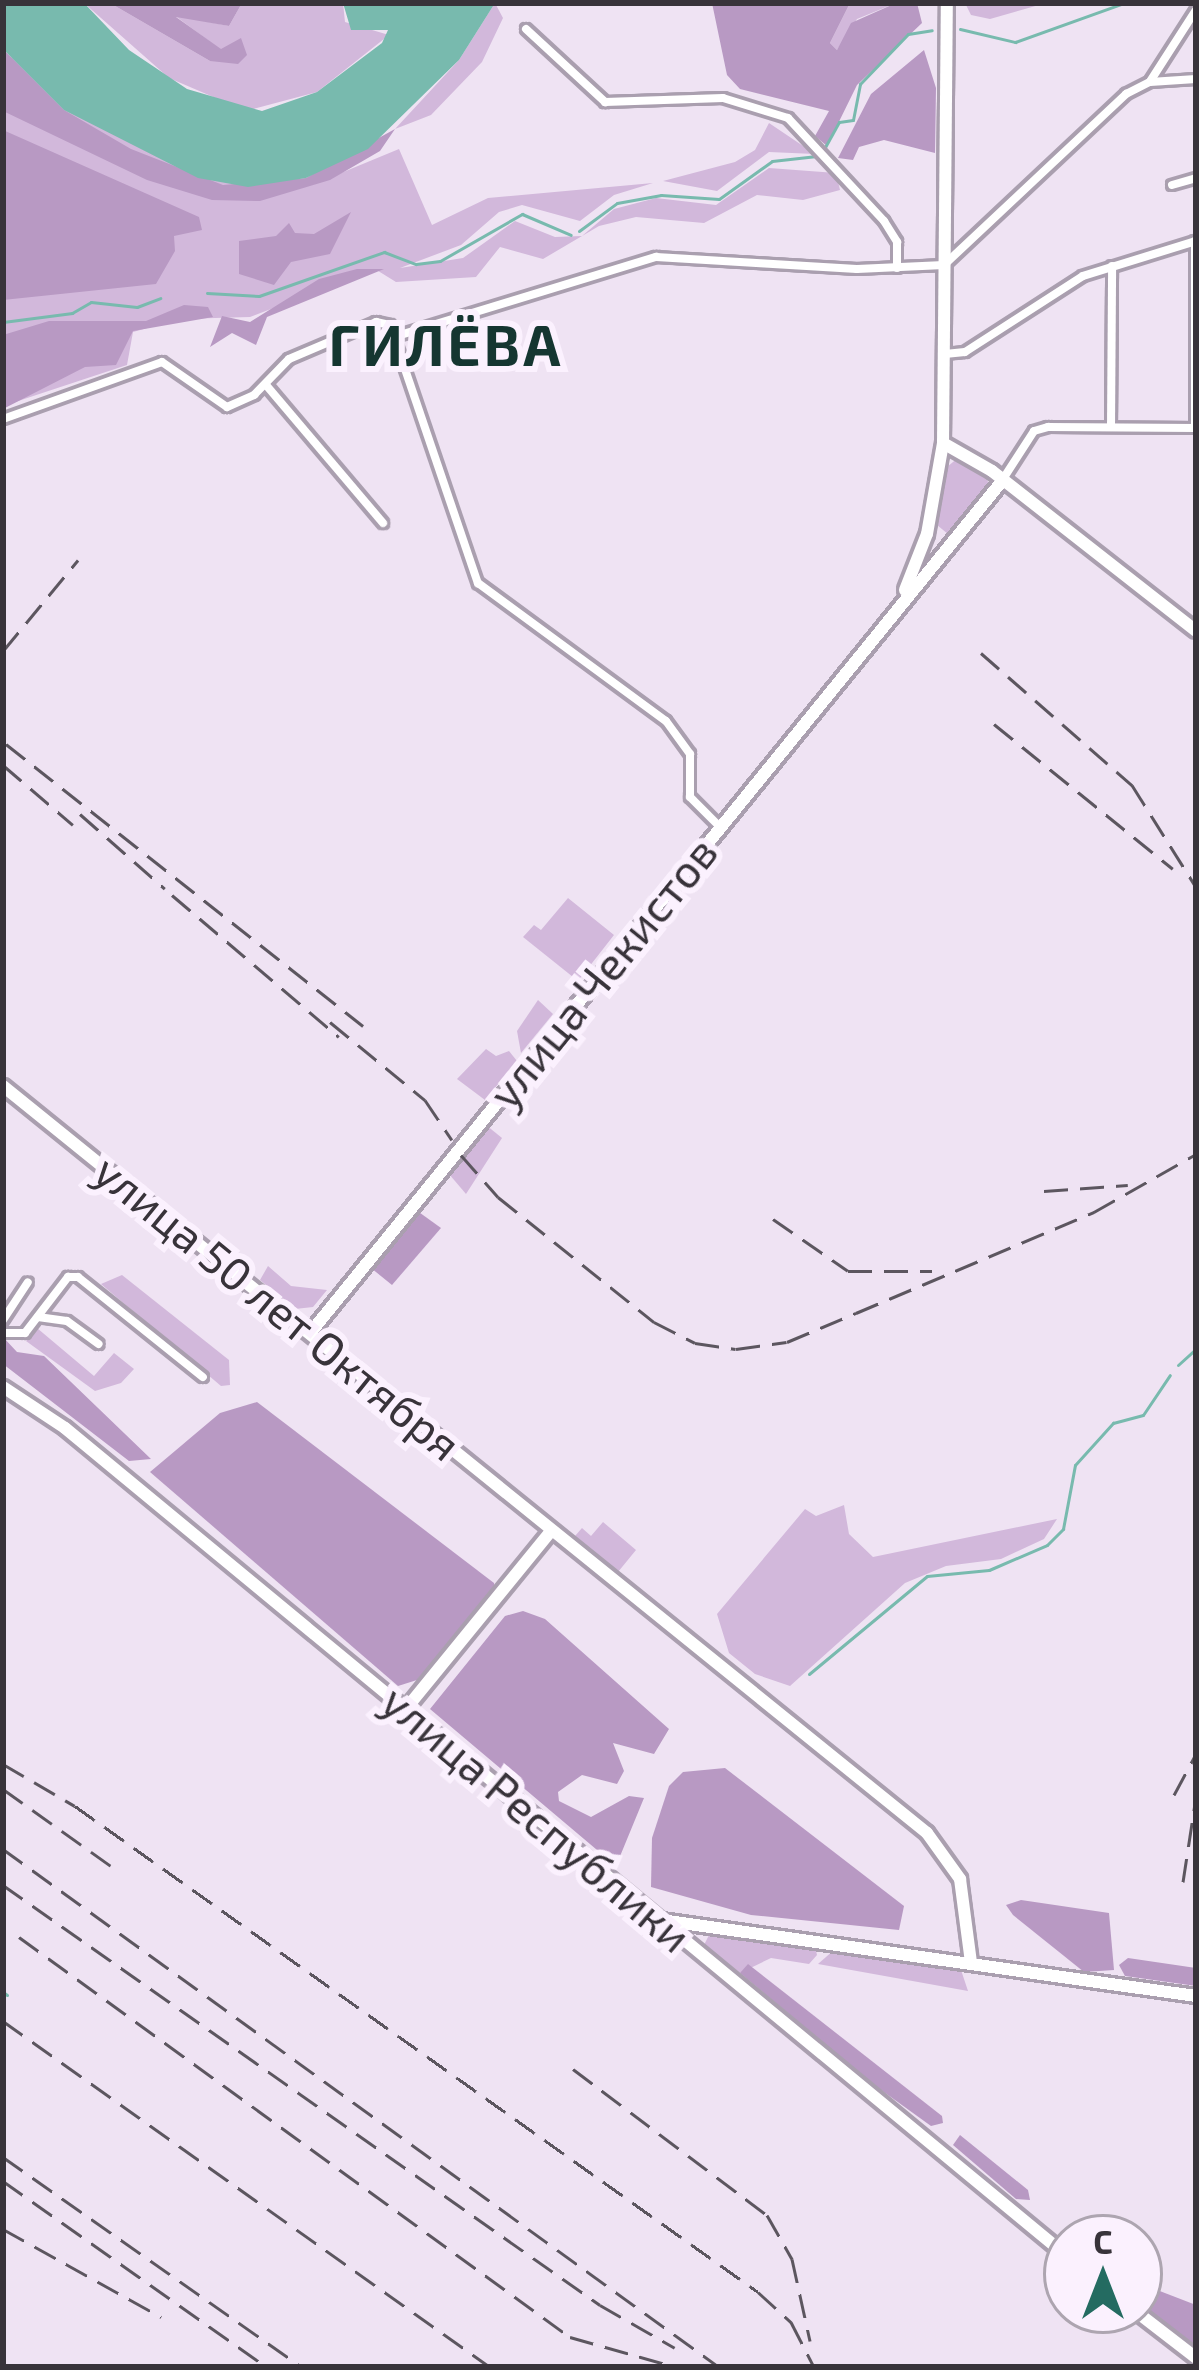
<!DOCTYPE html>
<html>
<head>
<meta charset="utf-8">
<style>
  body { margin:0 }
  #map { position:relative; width:1199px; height:2370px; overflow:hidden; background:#efe3f3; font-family:"Exo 2",sans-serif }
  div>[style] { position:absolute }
  .green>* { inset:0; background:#d2b8db }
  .forest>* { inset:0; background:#b899c3 }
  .water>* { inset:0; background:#78baae }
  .stream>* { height:3px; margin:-1.5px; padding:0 1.5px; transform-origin:1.5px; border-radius:1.5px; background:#78baae }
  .roads { filter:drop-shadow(3px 0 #aa9faf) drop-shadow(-3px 0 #aa9faf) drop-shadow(0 3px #aa9faf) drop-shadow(0 -3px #aa9faf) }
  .minor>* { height:8px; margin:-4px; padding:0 4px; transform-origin:4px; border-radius:4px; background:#fff }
  .major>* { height:12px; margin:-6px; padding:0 6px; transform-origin:6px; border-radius:6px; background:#fff }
  .rail>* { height:3px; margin-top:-1.5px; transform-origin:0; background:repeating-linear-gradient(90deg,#5c565f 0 24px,transparent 0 36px) }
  span { translate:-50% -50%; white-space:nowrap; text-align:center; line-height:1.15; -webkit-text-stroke:12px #fbf1fe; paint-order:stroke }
  .street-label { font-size:45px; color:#38333a }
  .district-label { font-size:57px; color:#153631; font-weight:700; letter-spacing:3px }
  .frame { position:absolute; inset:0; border:6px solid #38333a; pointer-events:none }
  .north { position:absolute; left:1043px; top:2214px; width:120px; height:120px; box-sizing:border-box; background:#fbf1fe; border:3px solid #ada5b0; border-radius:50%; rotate:0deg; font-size:33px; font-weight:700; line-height:48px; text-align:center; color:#38333a }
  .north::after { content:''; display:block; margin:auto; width:42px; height:54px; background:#246b61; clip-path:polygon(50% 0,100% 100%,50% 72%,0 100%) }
</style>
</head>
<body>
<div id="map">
  <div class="green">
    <div style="clip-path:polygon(84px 3px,110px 3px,210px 61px,221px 50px,174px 15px,229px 26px,242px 3px,343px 3px,345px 22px,389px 35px,317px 92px,246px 111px,169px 78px)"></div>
    <div style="clip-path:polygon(495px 3px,503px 18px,482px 62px,431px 115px,395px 129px,459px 60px)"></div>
    <div style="clip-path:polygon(850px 3px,896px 3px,857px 19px,837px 50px,830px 43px)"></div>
    <div style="clip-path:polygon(965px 3px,1046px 3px,990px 19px,971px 15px)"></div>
    <div style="clip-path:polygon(3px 54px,312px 185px,399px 149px,432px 225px,488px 198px,653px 183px,614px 195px,580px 221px,522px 205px,499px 212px,461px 245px,400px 268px,463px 258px,515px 221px,555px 237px,582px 236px,614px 209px,656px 198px,716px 205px,769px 168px,836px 173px,840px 190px,803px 200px,757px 195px,704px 223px,636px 217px,599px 226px,543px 259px,500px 247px,476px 277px,396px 282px,375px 269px,250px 317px,180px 319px,133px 332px,127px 365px,3px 406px)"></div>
    <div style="clip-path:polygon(769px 123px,815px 154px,769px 152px,717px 191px,663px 181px,735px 162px,755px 150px)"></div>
    <div style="clip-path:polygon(959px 457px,986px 475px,989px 486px,948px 534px,937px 525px,947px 467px)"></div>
    <div style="clip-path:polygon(568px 898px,614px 935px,578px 981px,523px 937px,534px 925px,541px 930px)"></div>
    <div style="clip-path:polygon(538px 1000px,553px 1014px,521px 1053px,517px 1031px)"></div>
    <div style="clip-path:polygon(486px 1049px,496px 1056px,509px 1051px,517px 1061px,485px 1100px,457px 1079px)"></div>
    <div style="clip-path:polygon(486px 1125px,502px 1138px,466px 1194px,449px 1174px)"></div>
    <div style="clip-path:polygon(268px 1266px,291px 1286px,327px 1290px,313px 1307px,295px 1309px,260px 1280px)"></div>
    <div style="clip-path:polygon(122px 1275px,229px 1360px,230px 1385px,221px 1386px,101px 1284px)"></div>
    <div style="clip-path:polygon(37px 1328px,94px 1376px,114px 1353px,134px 1369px,121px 1383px,95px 1391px,26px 1341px)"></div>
    <div style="clip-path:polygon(844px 1505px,849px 1534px,873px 1557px,1057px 1519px,1044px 1539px,1001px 1559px,946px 1566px,905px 1583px,790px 1686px,755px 1674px,729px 1653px,717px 1614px,805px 1509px,816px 1516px)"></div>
    <div style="clip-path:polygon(603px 1522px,636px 1550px,618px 1572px,575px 1536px,582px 1528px,591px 1536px)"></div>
    <div style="clip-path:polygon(710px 1933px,815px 1946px,817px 1955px,809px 1964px,771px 1958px,740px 1973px,704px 1945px)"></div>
    <div style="clip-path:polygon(834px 1950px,961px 1970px,968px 1991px,818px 1964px)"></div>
  </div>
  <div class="forest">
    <div style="clip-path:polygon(110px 3px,242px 3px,229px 26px,176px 17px,221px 49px,241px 38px,247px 55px,238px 64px,210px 61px)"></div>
    <div style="clip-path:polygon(712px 3px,850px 3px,830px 43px,837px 50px,851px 23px,896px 3px,917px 3px,922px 23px,857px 85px,827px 146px,815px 136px,829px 111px,740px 89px,727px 75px)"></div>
    <div style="clip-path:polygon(3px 49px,64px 110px,131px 149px,223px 185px,306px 178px,395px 129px,380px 151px,330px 180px,260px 201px,212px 200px,147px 180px,3px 111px)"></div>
    <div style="clip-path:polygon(924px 50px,936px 88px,935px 153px,884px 140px,859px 147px,853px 160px,838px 158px,871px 94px)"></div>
    <div style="clip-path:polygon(3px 130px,199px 217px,202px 230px,174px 236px,175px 251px,156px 284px,3px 300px)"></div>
    <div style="clip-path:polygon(351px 212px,330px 254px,291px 262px,274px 285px,239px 274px,239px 241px,276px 236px,289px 223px,295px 233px,314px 234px)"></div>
    <div style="clip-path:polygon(357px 269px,384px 269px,267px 317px,256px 345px,232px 333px,210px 347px,222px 316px,250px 322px,319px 279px)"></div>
    <div style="clip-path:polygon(184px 305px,208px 307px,213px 317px,133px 331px,116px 365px,85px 367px,3px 409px,3px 335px,49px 321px,146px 321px)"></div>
    <div style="clip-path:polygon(416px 1210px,441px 1228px,392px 1285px,371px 1268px)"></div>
    <div style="clip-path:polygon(3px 1337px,17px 1352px,44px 1356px,151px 1459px,129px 1461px,3px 1364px)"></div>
    <div style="clip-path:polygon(257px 1402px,494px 1583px,495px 1592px,417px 1680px,398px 1686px,150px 1472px,220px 1413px)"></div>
    <div style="clip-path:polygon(523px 1611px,545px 1619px,669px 1729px,654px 1754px,613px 1743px,624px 1771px,617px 1784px,582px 1775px,558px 1792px,559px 1801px,591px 1817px,629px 1796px,644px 1798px,616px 1866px,430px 1709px,505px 1616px)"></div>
    <div style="clip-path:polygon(725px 1768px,904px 1906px,899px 1930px,751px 1915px,651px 1887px,652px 1838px,669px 1786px,683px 1772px)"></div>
    <div style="clip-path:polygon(1021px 1900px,1109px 1913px,1114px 1970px,1084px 1972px,1013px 1915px,1006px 1905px)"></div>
    <div style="clip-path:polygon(1128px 1958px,1196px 1968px,1196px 1986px,1125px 1976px,1119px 1965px)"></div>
    <div style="clip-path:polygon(748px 1964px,942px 2116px,943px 2123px,931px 2126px,870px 2082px,740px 1973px)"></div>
    <div style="clip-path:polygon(960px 2135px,1028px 2190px,1030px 2200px,1016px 2199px,953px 2145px)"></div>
    <div style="clip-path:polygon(1139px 2283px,1196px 2305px,1196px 2348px,1139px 2302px)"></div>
  </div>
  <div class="water">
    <div style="clip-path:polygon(3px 3px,84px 3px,129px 50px,187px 89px,262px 111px,317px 92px,382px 43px,388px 30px,351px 30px,343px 3px,495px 3px,459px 60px,368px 149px,306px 178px,248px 187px,198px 178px,64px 110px,3px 49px)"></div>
  </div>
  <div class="stream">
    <div style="left:960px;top:29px;width:57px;rotate:13.3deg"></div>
    <div style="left:1015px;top:42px;width:116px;rotate:-19.7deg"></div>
    <div style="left:824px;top:149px;width:31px;rotate:-61deg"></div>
    <div style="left:839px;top:122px;width:14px;rotate:-8deg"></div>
    <div style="left:853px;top:120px;width:37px;rotate:-79deg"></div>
    <div style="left:860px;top:84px;width:69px;rotate:-46.2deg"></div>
    <div style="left:908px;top:34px;width:24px;rotate:-9deg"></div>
    <div style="left:579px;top:231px;width:47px;rotate:-36.4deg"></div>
    <div style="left:617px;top:203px;width:45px;rotate:-10.3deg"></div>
    <div style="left:661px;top:195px;width:58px;rotate:3.9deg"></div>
    <div style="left:719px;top:199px;width:65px;rotate:-35.6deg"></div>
    <div style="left:772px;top:161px;width:45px;rotate:-6.3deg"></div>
    <div style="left:207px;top:293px;width:52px;rotate:3.3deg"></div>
    <div style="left:259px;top:296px;width:133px;rotate:-19.4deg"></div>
    <div style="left:384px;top:252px;width:34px;rotate:21deg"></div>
    <div style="left:416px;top:264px;width:24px;rotate:-7deg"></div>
    <div style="left:440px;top:261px;width:95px;rotate:-29.8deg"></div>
    <div style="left:522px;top:214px;width:53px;rotate:23.2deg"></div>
    <div style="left:3px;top:322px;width:70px;rotate:-7.4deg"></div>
    <div style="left:72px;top:313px;width:22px;rotate:-30deg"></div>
    <div style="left:91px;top:302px;width:46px;rotate:6.2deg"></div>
    <div style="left:137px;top:307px;width:25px;rotate:-21deg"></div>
    <div style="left:1178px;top:1365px;width:24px;rotate:-42deg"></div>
    <div style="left:809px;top:1674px;width:153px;rotate:-39.7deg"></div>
    <div style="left:927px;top:1576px;width:62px;rotate:-5.5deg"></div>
    <div style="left:989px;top:1570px;width:63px;rotate:-23.3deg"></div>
    <div style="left:1047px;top:1545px;width:23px;rotate:-45deg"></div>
    <div style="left:1063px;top:1529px;width:65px;rotate:-79.4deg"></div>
    <div style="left:1075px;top:1465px;width:57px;rotate:-47.9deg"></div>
    <div style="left:1113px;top:1423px;width:31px;rotate:-15deg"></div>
    <div style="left:1143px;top:1415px;width:48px;rotate:-56deg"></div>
    <div style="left:3px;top:1992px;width:5px;rotate:37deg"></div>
  </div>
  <div class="roads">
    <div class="minor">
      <div style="left:526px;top:29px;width:108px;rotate:42.7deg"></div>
      <div style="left:605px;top:102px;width:118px;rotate:-1.9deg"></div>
      <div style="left:723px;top:98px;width:68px;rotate:17.1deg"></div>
      <div style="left:788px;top:118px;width:141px;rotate:47deg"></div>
      <div style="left:884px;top:221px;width:25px;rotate:58deg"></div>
      <div style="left:897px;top:242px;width:26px;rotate:90deg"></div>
      <div style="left:1151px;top:80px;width:83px;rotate:-57.3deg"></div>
      <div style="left:1172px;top:185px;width:25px;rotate:-16deg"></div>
      <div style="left:1195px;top:241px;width:187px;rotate:90deg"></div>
      <div style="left:397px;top:336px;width:271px;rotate:-17deg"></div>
      <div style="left:656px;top:257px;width:201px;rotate:3.4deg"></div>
      <div style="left:857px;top:269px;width:87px;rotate:-2.6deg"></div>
      <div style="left:944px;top:265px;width:250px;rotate:-43.2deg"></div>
      <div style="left:1126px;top:94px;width:27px;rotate:-27deg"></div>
      <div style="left:1150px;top:82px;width:46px;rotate:-3.7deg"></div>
      <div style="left:945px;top:354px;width:20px;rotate:-6deg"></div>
      <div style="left:965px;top:352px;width:140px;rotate:-32.8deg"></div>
      <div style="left:1083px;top:276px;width:118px;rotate:-17.2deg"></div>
      <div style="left:266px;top:385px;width:181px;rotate:49.7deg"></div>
      <div style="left:3px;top:419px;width:169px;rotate:-19.7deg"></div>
      <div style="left:162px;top:362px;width:79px;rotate:34.7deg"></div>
      <div style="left:227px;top:407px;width:30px;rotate:-24deg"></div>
      <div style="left:254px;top:395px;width:50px;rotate:-45.8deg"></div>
      <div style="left:289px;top:359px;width:95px;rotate:-23deg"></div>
      <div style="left:376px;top:322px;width:14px;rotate:12deg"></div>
      <div style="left:390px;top:325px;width:273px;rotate:71.2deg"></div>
      <div style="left:478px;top:583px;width:233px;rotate:36.3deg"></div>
      <div style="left:666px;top:721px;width:41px;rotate:54deg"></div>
      <div style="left:690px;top:754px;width:43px;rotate:90deg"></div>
      <div style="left:690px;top:797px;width:42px;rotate:45deg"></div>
      <div style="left:1111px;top:427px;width:161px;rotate:-89.6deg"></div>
      <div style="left:1003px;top:479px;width:57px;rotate:-57.1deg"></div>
      <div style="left:1034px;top:431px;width:15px;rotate:-16deg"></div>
      <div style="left:1048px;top:427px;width:148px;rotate:0.4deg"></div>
      <div style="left:38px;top:1317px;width:29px;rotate:8deg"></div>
      <div style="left:67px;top:1321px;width:39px;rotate:36deg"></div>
      <div style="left:3px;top:1320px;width:45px;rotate:-56.7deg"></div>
      <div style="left:3px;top:1333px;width:22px"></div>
      <div style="left:25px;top:1333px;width:71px;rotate:-52.5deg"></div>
      <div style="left:68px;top:1277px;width:10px"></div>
      <div style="left:78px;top:1277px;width:160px;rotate:38.7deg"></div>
    </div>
    <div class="major">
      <div style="left:943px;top:443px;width:56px;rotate:29.7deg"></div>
      <div style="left:992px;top:471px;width:259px;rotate:38.1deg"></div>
      <div style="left:905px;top:590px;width:60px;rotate:-68.6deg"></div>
      <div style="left:927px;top:534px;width:92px;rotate:-80deg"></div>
      <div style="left:943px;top:443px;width:440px;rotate:-89.5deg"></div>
      <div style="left:3px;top:1086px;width:1188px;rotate:38.95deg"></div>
      <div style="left:927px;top:1833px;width:57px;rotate:54.3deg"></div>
      <div style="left:960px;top:1879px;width:85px;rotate:82.5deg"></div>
      <div style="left:311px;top:1332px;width:1096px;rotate:-50.92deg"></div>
      <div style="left:3px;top:1387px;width:74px;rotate:33.5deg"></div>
      <div style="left:65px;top:1428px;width:1300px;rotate:39.57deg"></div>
      <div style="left:405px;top:1710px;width:231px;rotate:-50.8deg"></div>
      <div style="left:661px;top:1920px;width:540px;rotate:8.09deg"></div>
      <div style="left:1134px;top:2310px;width:78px;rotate:37.7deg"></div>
    </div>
  </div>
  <div class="rail">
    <div style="left:3px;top:651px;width:118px;rotate:-50.5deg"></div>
    <div style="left:981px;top:653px;width:201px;rotate:41.2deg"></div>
    <div style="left:1132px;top:785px;width:120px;rotate:57.9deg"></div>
    <div style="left:994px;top:724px;width:230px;rotate:39deg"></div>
    <div style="left:6px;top:744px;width:455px;rotate:38.3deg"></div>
    <div style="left:3px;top:765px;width:92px;rotate:40.6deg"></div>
    <div style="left:80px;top:814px;width:113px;rotate:41.4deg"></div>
    <div style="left:172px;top:895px;width:219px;rotate:40.4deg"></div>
    <div style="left:330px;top:1022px;width:123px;rotate:39.4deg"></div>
    <div style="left:425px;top:1100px;width:48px;rotate:56deg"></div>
    <div style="left:461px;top:1155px;width:56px;rotate:48.6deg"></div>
    <div style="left:498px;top:1197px;width:200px;rotate:38.7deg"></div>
    <div style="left:654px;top:1322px;width:46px;rotate:27.1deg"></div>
    <div style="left:695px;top:1343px;width:41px;rotate:8.3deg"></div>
    <div style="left:736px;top:1349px;width:51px;rotate:-7.8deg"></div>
    <div style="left:787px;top:1342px;width:75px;rotate:-22.8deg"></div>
    <div style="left:856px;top:1313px;width:259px;rotate:-23deg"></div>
    <div style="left:1094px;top:1212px;width:117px;rotate:-29.6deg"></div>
    <div style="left:1044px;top:1191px;width:84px;rotate:-4.1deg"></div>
    <div style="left:773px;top:1219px;width:91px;rotate:34.7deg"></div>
    <div style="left:848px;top:1271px;width:84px"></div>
    <div style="left:3px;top:1764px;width:83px;rotate:30.3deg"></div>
    <div style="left:75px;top:1806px;width:838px;rotate:35.43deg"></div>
    <div style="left:758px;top:2292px;width:45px;rotate:42.3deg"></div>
    <div style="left:791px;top:2322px;width:51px;rotate:62.9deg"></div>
    <div style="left:3px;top:1789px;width:138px;rotate:35.5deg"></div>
    <div style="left:1174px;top:1795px;width:47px;rotate:-61.8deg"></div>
    <div style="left:3px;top:1849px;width:884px;rotate:35.88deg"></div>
    <div style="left:1183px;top:1882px;width:86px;rotate:-81.3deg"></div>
    <div style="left:3px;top:1885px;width:730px;rotate:35.13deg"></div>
    <div style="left:600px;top:2305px;width:86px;rotate:29.8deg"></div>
    <div style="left:19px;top:1937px;width:681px;rotate:35.98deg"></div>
    <div style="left:570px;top:2337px;width:110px;rotate:15.8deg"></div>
    <div style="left:3px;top:2021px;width:597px;rotate:35.39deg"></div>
    <div style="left:573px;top:2069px;width:243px;rotate:37deg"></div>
    <div style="left:767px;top:2215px;width:51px;rotate:60.4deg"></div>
    <div style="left:792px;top:2259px;width:84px;rotate:77.6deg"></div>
    <div style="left:3px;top:2157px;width:365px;rotate:35.1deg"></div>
    <div style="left:3px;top:2181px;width:323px;rotate:35.2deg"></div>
    <div style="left:3px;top:2229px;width:181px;rotate:29.1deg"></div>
  </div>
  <div class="street-label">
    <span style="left:602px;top:972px;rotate:-51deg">улица Чекистов</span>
    <span style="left:278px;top:1307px;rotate:39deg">улица 50 лет Октября</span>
    <span style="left:537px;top:1818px;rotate:40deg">улица Республики</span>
  </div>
  <div class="district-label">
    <span style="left:446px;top:344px">ГИЛЁВА</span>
  </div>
  <div class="frame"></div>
  <div class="north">С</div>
</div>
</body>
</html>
